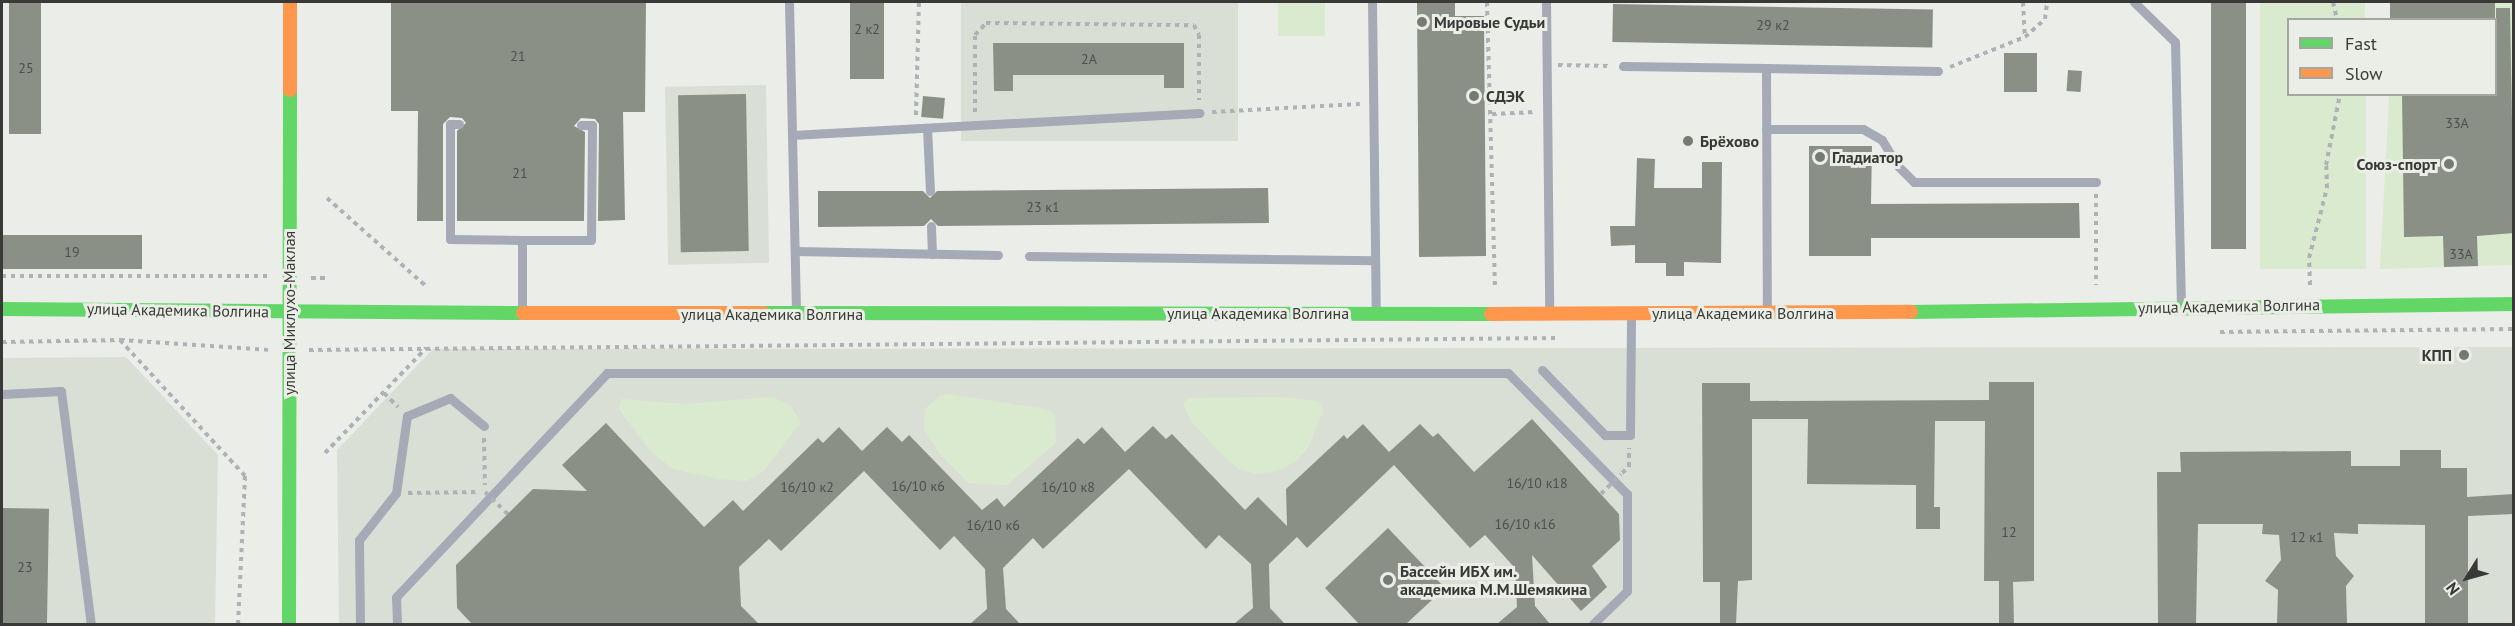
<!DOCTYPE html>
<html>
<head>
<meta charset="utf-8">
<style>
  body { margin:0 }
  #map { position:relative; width:2515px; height:626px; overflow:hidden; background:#eaede8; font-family:"PT Sans",sans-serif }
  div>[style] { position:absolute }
  .built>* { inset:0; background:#dadfd6; transform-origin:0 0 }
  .green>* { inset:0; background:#daeace; transform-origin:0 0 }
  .building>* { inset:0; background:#8a9085; transform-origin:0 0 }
  .path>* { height:4px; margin-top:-2px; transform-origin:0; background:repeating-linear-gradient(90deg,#aeb2b6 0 4.5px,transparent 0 9px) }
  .lane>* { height:9px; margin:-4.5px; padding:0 4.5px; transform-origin:4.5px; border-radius:4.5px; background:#a5aab6 }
  .fast>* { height:14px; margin:-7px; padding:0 7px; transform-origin:7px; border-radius:7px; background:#63d668 }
  .slow>* { height:14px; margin:-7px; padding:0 7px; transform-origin:7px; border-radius:7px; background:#ff974d }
  .path-bridge>* { height:4px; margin-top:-2px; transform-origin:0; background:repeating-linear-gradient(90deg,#aeb2b6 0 4.5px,transparent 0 9px) }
  .dots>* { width:16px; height:16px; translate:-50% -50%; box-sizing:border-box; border:3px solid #eaeee7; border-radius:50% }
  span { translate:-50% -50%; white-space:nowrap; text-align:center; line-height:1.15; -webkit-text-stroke:6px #eaeee7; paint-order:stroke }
  .number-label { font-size:14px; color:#4d504a }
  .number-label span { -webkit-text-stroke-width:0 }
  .poi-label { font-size:16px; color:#393a37; font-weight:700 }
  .left { translate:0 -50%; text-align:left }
  .right { translate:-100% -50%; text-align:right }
  .street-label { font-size:16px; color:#393a37 }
  .frame { position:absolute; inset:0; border:3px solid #393a37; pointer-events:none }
  .legend { position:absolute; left:2287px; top:18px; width:210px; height:78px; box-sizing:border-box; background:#eaeee7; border:2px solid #a3a6a1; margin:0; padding:8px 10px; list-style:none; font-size:18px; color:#393a37 }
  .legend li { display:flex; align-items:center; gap:12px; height:30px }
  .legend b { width:30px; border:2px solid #a3a6a1 }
  .north { position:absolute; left:2437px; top:548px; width:60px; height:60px; -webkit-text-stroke:4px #eaeee7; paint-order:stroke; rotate:233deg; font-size:16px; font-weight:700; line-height:24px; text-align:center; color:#393a37 }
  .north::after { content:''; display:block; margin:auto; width:21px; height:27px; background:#393a37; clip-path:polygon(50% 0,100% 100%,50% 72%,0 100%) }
</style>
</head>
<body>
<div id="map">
  <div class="built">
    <div style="left:961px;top:2px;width:277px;height:139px"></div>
    <div style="left:766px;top:85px;width:178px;height:101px;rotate:89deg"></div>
    <div style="clip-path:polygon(2513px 347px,2513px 624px,339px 624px,337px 450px,433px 349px)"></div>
    <div style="clip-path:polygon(126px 357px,218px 455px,215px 624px,2px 624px,2px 358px)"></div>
  </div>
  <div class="green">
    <div style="left:1278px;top:2px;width:47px;height:34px"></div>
    <div style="clip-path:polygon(2260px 2px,2365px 2px,2365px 19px,2288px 20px,2288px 94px,2366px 95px,2366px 269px,2260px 269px)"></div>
    <div style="clip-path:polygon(2390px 2px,2513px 2px,2513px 265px,2380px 269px,2389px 95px,2496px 94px,2496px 20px,2391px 19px)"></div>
    <div style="clip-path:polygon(948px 394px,1046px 409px,1055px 414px,1056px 443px,1007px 485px,968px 483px,940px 454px,924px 430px,925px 409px,939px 396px)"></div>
    <div style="clip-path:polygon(773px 397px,791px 406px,801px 422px,764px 471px,747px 481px,718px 479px,673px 469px,650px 451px,619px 409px,621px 399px,684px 404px)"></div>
    <div style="clip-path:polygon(1278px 397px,1319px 401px,1323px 411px,1308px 448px,1295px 462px,1277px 471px,1257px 474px,1239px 469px,1224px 457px,1191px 421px,1183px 404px,1188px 398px)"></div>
  </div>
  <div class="building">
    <div style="left:9px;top:2px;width:32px;height:132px"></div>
    <div style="clip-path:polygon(391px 2px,646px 2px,645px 112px,623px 112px,625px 220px,598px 221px,599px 124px,595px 119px,581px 118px,574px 126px,585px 132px,584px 221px,457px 221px,457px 131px,466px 123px,462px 118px,450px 117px,443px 124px,443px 221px,417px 221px,418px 111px,391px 111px)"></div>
    <div style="left:850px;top:2px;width:34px;height:77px"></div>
    <div style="clip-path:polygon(1417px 2px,1455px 2px,1455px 16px,1484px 16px,1486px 256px,1419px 257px)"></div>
    <div style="left:2211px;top:2px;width:35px;height:247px"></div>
    <div style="left:2390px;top:2px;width:105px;height:18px"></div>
    <div style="left:1613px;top:4px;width:320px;height:38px;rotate:1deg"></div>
    <div style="clip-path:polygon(2496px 8px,2510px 8px,2514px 233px,2477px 236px,2478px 266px,2444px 267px,2443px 236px,2404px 237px,2402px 94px,2496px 94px)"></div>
    <div style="clip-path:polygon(993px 43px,1184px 43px,1184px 88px,1164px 88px,1164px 75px,1013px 75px,1013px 91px,994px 91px)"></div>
    <div style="left:2004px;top:53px;width:33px;height:39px"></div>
    <div style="left:2068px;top:70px;width:14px;height:21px;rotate:4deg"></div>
    <div style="left:746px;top:94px;width:157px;height:68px;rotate:89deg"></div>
    <div style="left:923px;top:96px;width:22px;height:21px;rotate:5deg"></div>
    <div style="clip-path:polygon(1809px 146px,1872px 146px,1871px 204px,2079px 203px,2080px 238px,1871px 238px,1871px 256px,1809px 256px)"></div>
    <div style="clip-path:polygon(1637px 158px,1655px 159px,1654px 188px,1702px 188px,1702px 162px,1722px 162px,1721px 263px,1684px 262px,1684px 276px,1666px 276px,1666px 263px,1635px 263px,1635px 245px,1611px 246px,1610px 226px,1635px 226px)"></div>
    <div style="clip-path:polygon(1268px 188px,1269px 223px,938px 226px,931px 219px,924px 226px,818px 227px,818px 191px,923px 191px,930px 198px,937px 191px)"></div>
    <div style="left:2px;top:235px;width:140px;height:34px"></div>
    <div style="clip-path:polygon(1989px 382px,2034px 382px,2034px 581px,2013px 582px,2014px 624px,1999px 624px,1999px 581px,1984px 581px,1985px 421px,1935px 421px,1934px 507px,1940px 507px,1940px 529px,1916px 529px,1916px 485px,1807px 484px,1808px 419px,1752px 419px,1752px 580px,1738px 581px,1736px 624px,1720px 624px,1720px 582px,1703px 582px,1702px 383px,1750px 383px,1750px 401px,1989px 400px)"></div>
    <div style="clip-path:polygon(1532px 419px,1619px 514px,1620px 540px,1592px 566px,1607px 587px,1581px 611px,1532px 555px,1535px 606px,1550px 624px,1497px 624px,1517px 607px,1515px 568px,1485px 535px,1470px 548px,1394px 465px,1307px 548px,1297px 537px,1269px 564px,1270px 608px,1285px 624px,1234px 624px,1253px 608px,1251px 564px,1219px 535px,1206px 549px,1129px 469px,1043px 549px,1033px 538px,1003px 568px,1006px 609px,1020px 624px,970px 624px,987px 609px,985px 569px,954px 536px,940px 550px,864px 471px,781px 551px,769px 539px,739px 567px,741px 606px,759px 624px,472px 624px,457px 608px,456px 565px,533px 489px,587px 491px,562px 465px,606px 423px,704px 527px,733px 500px,743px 511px,818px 438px,823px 443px,839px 427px,862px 451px,887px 427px,902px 442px,909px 435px,982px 510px,997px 498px,1004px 507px,1078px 438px,1084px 444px,1102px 427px,1125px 452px,1153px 426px,1166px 439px,1172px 434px,1245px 510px,1258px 497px,1287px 526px,1286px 489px,1344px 435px,1347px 439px,1363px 424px,1389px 452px,1420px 424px,1433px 437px,1438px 433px,1474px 472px)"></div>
    <div style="clip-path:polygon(2400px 450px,2441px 450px,2441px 468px,2467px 468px,2467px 497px,2514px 494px,2514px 514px,2468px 516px,2468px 624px,2425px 624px,2425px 525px,2358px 524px,2358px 534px,2334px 533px,2336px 556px,2354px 576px,2346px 586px,2347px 624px,2277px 624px,2278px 590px,2265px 581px,2281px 560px,2279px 535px,2262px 534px,2263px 524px,2198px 524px,2196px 624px,2158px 624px,2157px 472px,2181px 472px,2180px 452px,2351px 451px,2351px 466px,2400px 466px)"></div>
    <div style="left:2px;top:508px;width:47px;height:116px;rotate:1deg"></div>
    <div style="clip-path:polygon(1388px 528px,1445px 588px,1406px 624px,1359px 624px,1325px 588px)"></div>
  </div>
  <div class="path">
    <div style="left:1487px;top:2px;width:283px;rotate:88.4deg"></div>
    <div style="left:2023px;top:2px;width:35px;rotate:87deg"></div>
    <div style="left:2025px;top:37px;width:27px;rotate:-42deg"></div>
    <div style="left:2045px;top:19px;width:17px;rotate:-83deg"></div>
    <div style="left:2333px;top:2px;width:18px;rotate:77deg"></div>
    <div style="left:1490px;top:24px;width:44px"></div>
    <div style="left:1558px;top:65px;width:52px;rotate:1.1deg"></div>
    <div style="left:1950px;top:67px;width:81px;rotate:-21.8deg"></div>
    <div style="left:975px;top:112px;width:77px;rotate:-90deg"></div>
    <div style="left:975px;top:35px;width:16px;rotate:-47deg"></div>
    <div style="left:986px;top:23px;width:208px;rotate:0.6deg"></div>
    <div style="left:1194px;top:25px;width:11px;rotate:63deg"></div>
    <div style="left:1199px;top:35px;width:65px;rotate:90deg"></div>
    <div style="left:1212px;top:112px;width:148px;rotate:-3.1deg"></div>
    <div style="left:1492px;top:114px;width:42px;rotate:-2.7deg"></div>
    <div style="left:916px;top:115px;width:113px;rotate:-88.5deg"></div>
    <div style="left:2096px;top:194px;width:91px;rotate:90deg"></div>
    <div style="left:327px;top:198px;width:135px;rotate:41.7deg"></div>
    <div style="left:2px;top:276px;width:266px"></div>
    <div style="left:311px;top:278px;width:14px"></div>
    <div style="left:2310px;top:285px;width:27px;rotate:-92deg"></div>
    <div style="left:2309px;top:258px;width:72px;rotate:-75.6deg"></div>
    <div style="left:2327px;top:188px;width:23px;rotate:-92deg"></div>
    <div style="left:2326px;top:165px;width:72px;rotate:-78.8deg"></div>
    <div style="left:2220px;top:332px;width:294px;rotate:-0.6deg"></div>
    <div style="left:120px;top:340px;width:149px;rotate:3.8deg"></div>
    <div style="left:2px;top:342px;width:118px;rotate:-1deg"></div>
    <div style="left:120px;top:340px;width:185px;rotate:47.4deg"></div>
    <div style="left:245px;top:476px;width:148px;rotate:92.7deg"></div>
    <div style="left:309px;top:350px;width:1249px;rotate:-0.55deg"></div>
    <div style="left:384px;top:393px;width:20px;rotate:45deg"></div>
    <div style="left:484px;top:438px;width:47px;rotate:88.8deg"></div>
    <div style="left:325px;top:453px;width:146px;rotate:-46.1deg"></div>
    <div style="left:1622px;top:473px;width:9px;rotate:-41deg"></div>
    <div style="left:1629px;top:467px;width:19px;rotate:-90deg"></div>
    <div style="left:408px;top:493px;width:68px;rotate:-0.8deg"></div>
  </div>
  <div class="lane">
    <div style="left:789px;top:2px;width:309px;rotate:88.7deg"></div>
    <div style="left:1372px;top:2px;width:309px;rotate:89.3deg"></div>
    <div style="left:1546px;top:2px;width:309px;rotate:89.4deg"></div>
    <div style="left:2134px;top:2px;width:57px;rotate:44.3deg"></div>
    <div style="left:2175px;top:42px;width:264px;rotate:88.7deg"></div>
    <div style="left:1623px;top:66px;width:143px;rotate:0.8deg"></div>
    <div style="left:1766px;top:68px;width:244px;rotate:89.8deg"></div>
    <div style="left:1766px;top:68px;width:172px;rotate:1deg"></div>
    <div style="left:459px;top:124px;width:9px;rotate:180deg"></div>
    <div style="left:450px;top:124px;width:115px;rotate:90deg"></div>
    <div style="left:450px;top:239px;width:72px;rotate:0.8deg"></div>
    <div style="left:927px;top:128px;width:63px;rotate:87.3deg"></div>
    <div style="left:1766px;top:129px;width:97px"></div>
    <div style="left:1863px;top:129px;width:22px;rotate:30deg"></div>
    <div style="left:1882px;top:140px;width:29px;rotate:59deg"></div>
    <div style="left:1897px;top:165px;width:24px;rotate:45deg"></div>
    <div style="left:1914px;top:182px;width:182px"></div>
    <div style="left:792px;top:135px;width:408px;rotate:-3.1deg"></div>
    <div style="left:931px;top:226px;width:28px;rotate:88deg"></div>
    <div style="left:795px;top:251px;width:203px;rotate:1.1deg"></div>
    <div style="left:1029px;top:256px;width:346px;rotate:0.7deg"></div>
    <div style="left:522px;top:311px;width:71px;rotate:-90deg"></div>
    <div style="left:522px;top:240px;width:69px"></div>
    <div style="left:591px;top:240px;width:115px;rotate:-89.5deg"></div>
    <div style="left:592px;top:125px;width:11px;rotate:180deg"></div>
    <div style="left:1542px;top:370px;width:91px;rotate:45.9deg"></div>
    <div style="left:1605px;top:435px;width:25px"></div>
    <div style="left:1630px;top:435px;width:120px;rotate:-89.5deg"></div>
    <div style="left:2px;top:394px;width:59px;rotate:-2.9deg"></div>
    <div style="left:61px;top:391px;width:235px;rotate:82.7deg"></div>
    <div style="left:360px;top:624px;width:84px;rotate:-90.7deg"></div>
    <div style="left:359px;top:540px;width:60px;rotate:-51.8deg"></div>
    <div style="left:396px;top:493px;width:78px;rotate:-81.9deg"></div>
    <div style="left:407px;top:416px;width:47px;rotate:-22.7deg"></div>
    <div style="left:450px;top:398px;width:44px;rotate:39.5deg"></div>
    <div style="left:397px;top:624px;width:27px;rotate:-92deg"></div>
    <div style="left:396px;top:597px;width:308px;rotate:-46.7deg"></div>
    <div style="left:607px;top:373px;width:901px"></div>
    <div style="left:1508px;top:373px;width:170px;rotate:45.5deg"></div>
    <div style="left:1627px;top:494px;width:97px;rotate:90deg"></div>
    <div style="left:1627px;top:591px;width:47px;rotate:135.9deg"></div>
  </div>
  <div class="fast">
    <div style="left:2px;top:309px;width:521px;rotate:0.44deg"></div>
    <div style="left:1911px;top:312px;width:603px;rotate:-0.76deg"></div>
    <div style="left:763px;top:313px;width:728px;rotate:0.08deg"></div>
    <div style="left:289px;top:624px;width:534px;rotate:-89.89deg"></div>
  </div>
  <div class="slow">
    <div style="left:290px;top:90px;width:88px;rotate:-90deg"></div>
    <div style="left:523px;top:313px;width:240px"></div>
    <div style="left:1491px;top:314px;width:420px;rotate:-0.3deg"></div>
  </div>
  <div class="path-bridge">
    <div style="left:485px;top:492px;width:32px;rotate:44deg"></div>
    <div style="left:1601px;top:494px;width:28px;rotate:-45deg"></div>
  </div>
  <div class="dots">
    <div style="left:1422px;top:22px;background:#777975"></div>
    <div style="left:1474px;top:96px;background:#777975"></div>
    <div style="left:1688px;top:141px;background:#777975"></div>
    <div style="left:1820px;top:157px;background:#777975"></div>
    <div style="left:2449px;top:164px;background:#777975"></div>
    <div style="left:2464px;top:355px;background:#777975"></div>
    <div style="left:1388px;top:580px;background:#777975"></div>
  </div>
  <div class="number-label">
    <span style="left:1773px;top:25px">29 к2</span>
    <span style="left:867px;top:29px">2 к2</span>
    <span style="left:518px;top:56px">21</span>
    <span style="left:1089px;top:59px">2А</span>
    <span style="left:26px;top:68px">25</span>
    <span style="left:2457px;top:123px">33А</span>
    <span style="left:520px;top:173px">21</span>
    <span style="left:1043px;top:207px">23 к1</span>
    <span style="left:72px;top:252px">19</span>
    <span style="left:2461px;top:254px">33А</span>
    <span style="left:1537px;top:483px">16/10 к18</span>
    <span style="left:918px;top:486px">16/10 к6</span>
    <span style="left:807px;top:487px">16/10 к2</span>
    <span style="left:1068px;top:487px">16/10 к8</span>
    <span style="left:1525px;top:524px">16/10 к16</span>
    <span style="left:993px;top:525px">16/10 к6</span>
    <span style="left:2009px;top:532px">12</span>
    <span style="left:2307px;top:537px">12 к1</span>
    <span style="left:25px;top:567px">23</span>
  </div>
  <div class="poi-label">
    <span class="left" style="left:1434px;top:22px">Мировые Судьи</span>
    <span class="left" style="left:1486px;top:96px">СДЭК</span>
    <span class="left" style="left:1700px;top:141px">Брёхово</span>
    <span class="left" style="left:1832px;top:157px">Гладиатор</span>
    <span class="right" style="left:2437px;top:164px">Союз-спорт</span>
    <span class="right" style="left:2452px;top:355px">КПП</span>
    <span class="left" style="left:1400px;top:580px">Бассейн ИБХ им.<br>академика М.М.Шемякина</span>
  </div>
  <div class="street-label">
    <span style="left:2229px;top:306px;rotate:-1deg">улица Академика Волгина</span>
    <span style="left:178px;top:310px;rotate:1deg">улица Академика Волгина</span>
    <span style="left:289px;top:313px;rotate:-90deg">улица Миклухо-Маклая</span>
    <span style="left:1258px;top:313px">улица Академика Волгина</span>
    <span style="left:1743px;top:313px">улица Академика Волгина</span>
    <span style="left:772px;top:314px">улица Академика Волгина</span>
  </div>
  <div class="frame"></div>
  <ul class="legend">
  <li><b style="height:8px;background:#63d668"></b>Fast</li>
  <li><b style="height:8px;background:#ff974d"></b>Slow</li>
  </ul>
  <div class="north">N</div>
</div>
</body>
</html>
